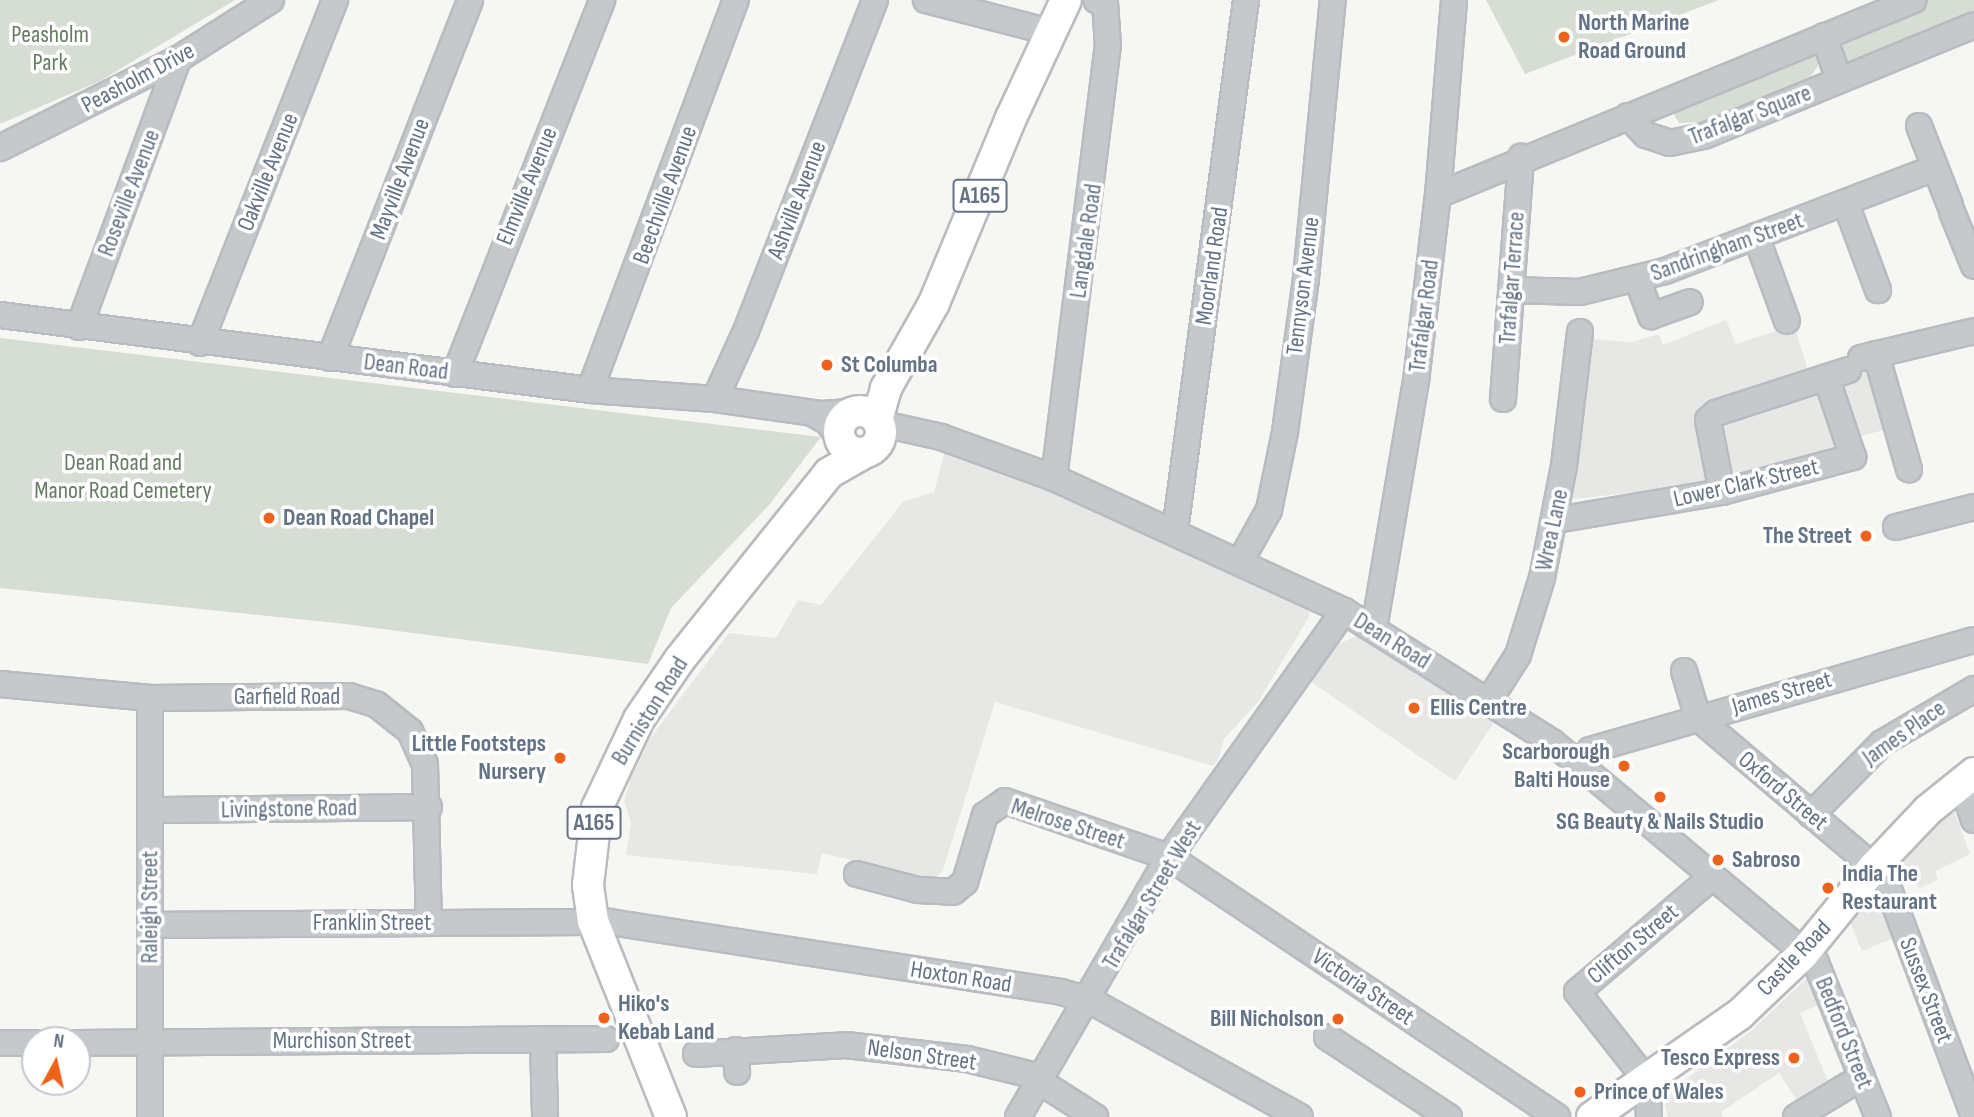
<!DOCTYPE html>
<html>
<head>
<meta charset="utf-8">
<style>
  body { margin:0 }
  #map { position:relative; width:1974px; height:1117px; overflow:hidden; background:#f6f6f2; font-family:"Sofia Sans Condensed",sans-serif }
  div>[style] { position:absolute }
  .built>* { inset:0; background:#e7e8e6 }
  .green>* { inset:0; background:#d6ded3 }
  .roads { filter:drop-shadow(2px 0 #b8bcc0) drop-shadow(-2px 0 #b8bcc0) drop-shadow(0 2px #b8bcc0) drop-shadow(0 -2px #b8bcc0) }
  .minor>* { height:24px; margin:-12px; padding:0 12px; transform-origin:12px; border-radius:12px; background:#c5c9cc }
  .major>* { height:30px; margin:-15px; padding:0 15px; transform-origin:15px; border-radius:15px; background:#fff }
  .major>.ring { margin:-15px; padding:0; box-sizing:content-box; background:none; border:30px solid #fff; border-radius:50% }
  .dots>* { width:19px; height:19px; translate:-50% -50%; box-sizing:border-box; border:4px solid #fff; border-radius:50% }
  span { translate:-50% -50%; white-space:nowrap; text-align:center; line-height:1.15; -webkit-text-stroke:7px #fff; paint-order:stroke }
  .shield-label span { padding:2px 5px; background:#fff; border:2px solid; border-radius:5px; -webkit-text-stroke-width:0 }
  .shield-label { font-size:23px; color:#637386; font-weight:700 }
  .poi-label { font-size:24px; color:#637386; font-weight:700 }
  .left { translate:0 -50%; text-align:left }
  .right { translate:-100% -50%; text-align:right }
  .park-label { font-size:24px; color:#657c62 }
  .street-label { font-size:24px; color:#637386 }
  .north { position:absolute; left:21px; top:1026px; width:70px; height:70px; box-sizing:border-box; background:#fff; border:2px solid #c1c7cf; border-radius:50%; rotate:8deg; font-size:19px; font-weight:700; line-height:28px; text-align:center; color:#637386 }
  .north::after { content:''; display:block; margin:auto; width:24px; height:32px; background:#f06119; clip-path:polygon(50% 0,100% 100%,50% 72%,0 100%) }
</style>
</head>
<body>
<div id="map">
  <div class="built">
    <div style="clip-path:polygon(1726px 320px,1736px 344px,1794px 325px,1813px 387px,1870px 370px,1891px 428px,1861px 436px,1861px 443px,1706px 485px,1572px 499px,1571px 474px,1592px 339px,1632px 342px,1659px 334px,1663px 345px)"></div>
    <div style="clip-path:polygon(945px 451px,985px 462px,1303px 603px,1310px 615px,1258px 702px,1224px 739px,1218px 760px,1213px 766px,995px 702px,943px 870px,933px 880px,822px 853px,817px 874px,626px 855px,631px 823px,624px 801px,631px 778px,651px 737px,729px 633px,776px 638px,798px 600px,821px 605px,903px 502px,934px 492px)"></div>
    <div style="clip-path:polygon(1360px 635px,1497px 718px,1455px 781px,1307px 679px,1330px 647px)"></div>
    <div style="clip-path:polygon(1955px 813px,1970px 854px,1935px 871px,1938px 880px,1920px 888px,1897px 869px,1946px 814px)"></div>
    <div style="clip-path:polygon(1877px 890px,1899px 936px,1862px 951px,1850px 922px)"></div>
    <div style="clip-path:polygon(1813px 972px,1825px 1002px,1800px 1013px,1829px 1084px,1799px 1103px,1779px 1073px,1721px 1112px,1724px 1117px,1668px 1117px,1665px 1106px,1671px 1090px,1751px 1031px)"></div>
  </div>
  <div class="green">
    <div style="clip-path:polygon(0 0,235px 0,100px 81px,0 124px)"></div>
    <div style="clip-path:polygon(1486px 0,1719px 0,1525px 74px)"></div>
    <div style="clip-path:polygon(1929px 0,1974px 0,1974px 13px,1852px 63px,1845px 60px,1841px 50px,1847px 35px)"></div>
    <div style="clip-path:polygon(1807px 50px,1817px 53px,1818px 66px,1807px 82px,1714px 121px,1679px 123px,1674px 115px,1677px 104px)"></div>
    <div style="clip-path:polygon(0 338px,821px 437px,769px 505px,671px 608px,648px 664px,345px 624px,0 588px)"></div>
  </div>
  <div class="roads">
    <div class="minor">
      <div style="left:926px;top:0;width:129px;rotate:14.4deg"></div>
      <div style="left:1824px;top:36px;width:46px;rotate:71.2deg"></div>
      <div style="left:1628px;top:116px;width:26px;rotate:47deg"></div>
      <div style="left:1646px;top:135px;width:25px;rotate:18deg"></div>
      <div style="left:1670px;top:143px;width:35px;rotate:-12deg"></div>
      <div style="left:1704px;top:136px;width:292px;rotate:-22.3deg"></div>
      <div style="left:1919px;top:126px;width:85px;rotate:68.6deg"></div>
      <div style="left:0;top:148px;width:199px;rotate:-26.6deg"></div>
      <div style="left:178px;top:59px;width:110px;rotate:-32.4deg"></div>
      <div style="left:1438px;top:195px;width:514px;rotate:-22.28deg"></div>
      <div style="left:1846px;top:204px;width:92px;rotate:69.6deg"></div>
      <div style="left:1952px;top:212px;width:58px;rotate:67.8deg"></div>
      <div style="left:1756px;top:236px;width:90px;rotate:70deg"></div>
      <div style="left:1637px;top:279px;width:40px;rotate:69deg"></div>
      <div style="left:1651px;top:316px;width:41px;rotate:-19.7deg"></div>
      <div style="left:1511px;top:290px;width:69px;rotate:1.7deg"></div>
      <div style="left:1580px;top:292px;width:88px;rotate:-13.9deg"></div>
      <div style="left:1665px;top:271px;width:289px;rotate:-20.9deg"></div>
      <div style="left:0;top:315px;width:595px;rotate:7.24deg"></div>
      <div style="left:590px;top:390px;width:125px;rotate:4.1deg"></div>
      <div style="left:715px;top:399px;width:108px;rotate:8deg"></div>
      <div style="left:822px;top:414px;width:31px;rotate:-4deg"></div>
      <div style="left:79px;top:327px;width:286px;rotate:-69.7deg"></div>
      <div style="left:200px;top:343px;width:369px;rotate:-68.5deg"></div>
      <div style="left:1876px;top:354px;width:120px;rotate:74deg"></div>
      <div style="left:330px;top:358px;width:384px;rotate:-68.6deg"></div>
      <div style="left:1861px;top:358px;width:116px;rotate:-13.4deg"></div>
      <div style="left:455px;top:374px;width:402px;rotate:-68.5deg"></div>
      <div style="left:590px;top:390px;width:416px;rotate:-69.5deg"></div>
      <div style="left:715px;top:399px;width:75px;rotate:-65.5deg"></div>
      <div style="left:746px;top:331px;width:355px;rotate:-68.7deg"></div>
      <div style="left:1503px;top:399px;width:243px;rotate:-85.7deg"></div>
      <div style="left:812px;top:413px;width:18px;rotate:29deg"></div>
      <div style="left:828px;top:422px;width:19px;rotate:54deg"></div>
      <div style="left:878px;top:423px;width:65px;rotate:12.5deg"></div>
      <div style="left:941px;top:437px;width:120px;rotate:19.9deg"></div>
      <div style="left:1054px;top:478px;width:319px;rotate:24.6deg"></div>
      <div style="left:1344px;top:611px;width:246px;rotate:32.2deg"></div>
      <div style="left:1552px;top:742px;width:344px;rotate:39.9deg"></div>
      <div style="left:1816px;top:963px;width:166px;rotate:68.1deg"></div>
      <div style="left:1054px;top:478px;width:435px;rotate:-82.9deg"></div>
      <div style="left:1108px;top:46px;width:43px;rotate:-94deg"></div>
      <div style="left:1105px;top:3px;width:9px;rotate:-162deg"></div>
      <div style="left:1722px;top:492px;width:73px;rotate:-101deg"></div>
      <div style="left:1708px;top:420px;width:11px;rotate:-41deg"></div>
      <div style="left:1716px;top:413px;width:139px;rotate:-18deg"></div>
      <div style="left:1556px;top:520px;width:168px;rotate:-9.6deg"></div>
      <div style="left:1722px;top:492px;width:136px;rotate:-15deg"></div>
      <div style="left:1853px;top:457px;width:84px;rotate:-108.6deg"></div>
      <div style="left:1896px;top:527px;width:81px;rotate:-14.4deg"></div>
      <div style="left:1175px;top:531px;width:536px;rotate:-82.38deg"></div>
      <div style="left:1240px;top:562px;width:60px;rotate:-60.9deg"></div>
      <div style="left:1269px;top:510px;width:80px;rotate:-78.4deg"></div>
      <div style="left:1285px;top:432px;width:155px;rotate:-82.2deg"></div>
      <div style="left:1306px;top:278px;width:279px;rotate:-84.5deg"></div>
      <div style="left:1374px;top:629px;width:252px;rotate:-80.4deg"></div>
      <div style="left:1416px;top:381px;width:187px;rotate:-83.3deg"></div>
      <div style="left:1438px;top:195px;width:196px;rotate:-85.3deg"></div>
      <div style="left:1684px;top:671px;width:49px;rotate:73.4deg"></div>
      <div style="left:1698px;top:718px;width:244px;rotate:40.3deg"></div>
      <div style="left:1884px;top:876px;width:257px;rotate:69.5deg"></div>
      <div style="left:0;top:684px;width:151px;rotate:5.3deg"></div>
      <div style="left:150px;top:698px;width:199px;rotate:-0.6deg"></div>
      <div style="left:349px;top:696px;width:28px;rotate:17deg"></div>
      <div style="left:376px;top:704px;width:43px;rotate:38.5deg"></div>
      <div style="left:410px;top:731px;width:36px;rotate:66deg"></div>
      <div style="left:425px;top:764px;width:159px;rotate:88.6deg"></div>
      <div style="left:150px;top:698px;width:419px;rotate:90deg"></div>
      <div style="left:1488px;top:702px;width:56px;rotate:-57.4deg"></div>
      <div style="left:1518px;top:655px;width:81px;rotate:-72.7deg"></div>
      <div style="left:1542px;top:578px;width:114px;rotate:-78.9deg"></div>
      <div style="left:1564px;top:466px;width:135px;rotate:-83.2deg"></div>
      <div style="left:1590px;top:750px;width:399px;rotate:-16deg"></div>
      <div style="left:1961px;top:781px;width:41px;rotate:71.6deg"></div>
      <div style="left:150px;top:810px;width:279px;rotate:-0.6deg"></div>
      <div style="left:1811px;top:815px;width:101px;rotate:-45.4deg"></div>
      <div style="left:1882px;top:743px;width:107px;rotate:-30.4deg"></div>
      <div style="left:857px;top:874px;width:63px;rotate:14.7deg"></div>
      <div style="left:918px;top:890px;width:35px;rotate:3deg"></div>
      <div style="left:953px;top:892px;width:16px;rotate:-40deg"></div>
      <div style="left:965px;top:882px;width:70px;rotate:-73.4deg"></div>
      <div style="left:985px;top:815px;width:24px;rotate:-35deg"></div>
      <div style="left:1005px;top:801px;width:173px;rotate:18.9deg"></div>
      <div style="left:1169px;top:857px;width:467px;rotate:33.8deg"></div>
      <div style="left:150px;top:925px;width:460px;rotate:-0.4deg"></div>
      <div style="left:610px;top:922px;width:456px;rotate:8.8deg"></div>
      <div style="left:1061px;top:992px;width:29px;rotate:16deg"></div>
      <div style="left:1089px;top:1000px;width:241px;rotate:29deg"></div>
      <div style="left:1327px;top:1037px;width:146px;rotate:33.3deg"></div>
      <div style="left:543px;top:1039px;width:78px;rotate:88.5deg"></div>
      <div style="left:0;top:1043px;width:35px"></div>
      <div style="left:77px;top:1043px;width:529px;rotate:-0.43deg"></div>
      <div style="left:736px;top:1050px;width:22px;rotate:87deg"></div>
      <div style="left:696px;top:1054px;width:150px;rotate:-3.4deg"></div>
      <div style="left:846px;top:1045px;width:122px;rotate:6.6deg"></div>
      <div style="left:967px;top:1059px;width:63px;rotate:13.8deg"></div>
      <div style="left:1028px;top:1074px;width:80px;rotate:32.7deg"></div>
      <div style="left:1018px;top:1117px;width:301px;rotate:-59.9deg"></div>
      <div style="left:1169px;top:857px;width:302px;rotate:-54.6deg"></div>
      <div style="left:1649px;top:1117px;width:36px;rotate:-93deg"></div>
      <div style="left:1647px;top:1081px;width:113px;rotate:-128.2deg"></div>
      <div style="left:1577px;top:992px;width:176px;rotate:-40.4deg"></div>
      <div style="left:1796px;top:1117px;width:77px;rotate:-31.2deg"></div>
    </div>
    <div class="major">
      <div class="ring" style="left:839px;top:411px;width:12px;height:12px"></div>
      <div style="left:877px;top:420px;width:33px;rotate:-74deg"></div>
      <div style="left:886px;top:388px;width:98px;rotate:-60.5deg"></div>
      <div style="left:934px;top:303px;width:200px;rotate:-67.4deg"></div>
      <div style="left:1011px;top:118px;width:130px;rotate:-65deg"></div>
      <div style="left:671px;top:1117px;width:211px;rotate:-111.7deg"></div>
      <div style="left:593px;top:921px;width:36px;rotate:-98deg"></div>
      <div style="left:588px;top:885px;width:78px;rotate:-83.3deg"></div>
      <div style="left:597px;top:808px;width:98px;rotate:-64.7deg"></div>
      <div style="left:639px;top:719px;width:73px;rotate:-55.7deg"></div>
      <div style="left:680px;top:659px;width:238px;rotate:-51.3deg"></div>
      <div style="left:829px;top:473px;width:43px;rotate:-29.6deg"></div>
      <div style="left:1592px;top:1117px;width:179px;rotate:-34.8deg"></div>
      <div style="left:1739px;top:1015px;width:88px;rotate:-43.6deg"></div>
      <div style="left:1803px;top:954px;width:112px;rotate:-50.8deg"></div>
      <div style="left:1874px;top:867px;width:79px;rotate:-46.5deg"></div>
      <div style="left:1928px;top:810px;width:59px;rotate:-38.8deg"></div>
    </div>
  </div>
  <div class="dots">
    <div style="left:1564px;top:37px;background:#f06119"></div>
    <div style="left:827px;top:365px;background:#f06119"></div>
    <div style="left:269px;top:518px;background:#f06119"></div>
    <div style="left:1866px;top:536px;background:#f06119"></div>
    <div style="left:1414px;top:708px;background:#f06119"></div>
    <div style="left:560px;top:758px;background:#f06119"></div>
    <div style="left:1624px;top:766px;background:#f06119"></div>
    <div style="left:1660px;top:797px;background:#f06119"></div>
    <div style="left:1718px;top:860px;background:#f06119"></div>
    <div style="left:1828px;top:888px;background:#f06119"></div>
    <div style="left:604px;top:1018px;background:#f06119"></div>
    <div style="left:1338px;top:1019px;background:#f06119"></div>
    <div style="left:1794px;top:1058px;background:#f06119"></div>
    <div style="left:1580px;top:1092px;background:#f06119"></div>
  </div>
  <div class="shield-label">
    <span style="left:980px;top:196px">A165</span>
    <span style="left:594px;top:823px">A165</span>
  </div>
  <div class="poi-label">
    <span class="left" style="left:1578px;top:37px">North Marine<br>Road Ground</span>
    <span class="left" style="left:841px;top:365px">St Columba</span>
    <span class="left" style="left:283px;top:518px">Dean Road Chapel</span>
    <span class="right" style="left:1852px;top:536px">The Street</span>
    <span class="left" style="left:1430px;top:708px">Ellis Centre</span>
    <span class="right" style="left:546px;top:758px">Little Footsteps<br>Nursery</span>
    <span class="right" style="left:1610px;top:766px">Scarborough<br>Balti House</span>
    <span style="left:1660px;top:822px">SG Beauty &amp; Nails Studio</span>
    <span class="left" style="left:1732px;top:860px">Sabroso</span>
    <span class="left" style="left:1842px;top:888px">India The<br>Restaurant</span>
    <span class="left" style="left:618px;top:1018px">Hiko's<br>Kebab Land</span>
    <span class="right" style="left:1324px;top:1019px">Bill Nicholson</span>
    <span class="right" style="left:1780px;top:1058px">Tesco Express</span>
    <span class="left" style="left:1594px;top:1092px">Prince of Wales</span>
  </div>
  <div class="park-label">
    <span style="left:50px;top:49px">Peasholm<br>Park</span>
    <span style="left:123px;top:477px">Dean Road and<br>Manor Road Cemetery</span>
  </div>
  <div class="street-label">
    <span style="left:138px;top:78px;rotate:-28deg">Peasholm Drive</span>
    <span style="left:1750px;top:115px;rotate:-21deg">Trafalgar Square</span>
    <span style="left:268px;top:172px;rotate:-68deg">Oakville Avenue</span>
    <span style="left:400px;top:179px;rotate:-69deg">Mayville Avenue</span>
    <span style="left:527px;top:186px;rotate:-68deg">Elmville Avenue</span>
    <span style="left:129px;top:193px;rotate:-69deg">Roseville Avenue</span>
    <span style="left:665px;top:195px;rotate:-70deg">Beechville Avenue</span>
    <span style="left:797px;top:200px;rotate:-69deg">Ashville Avenue</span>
    <span style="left:1086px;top:241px;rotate:-82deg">Langdale Road</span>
    <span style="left:1727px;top:247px;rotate:-20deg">Sandringham Street</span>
    <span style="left:1212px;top:266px;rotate:-82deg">Moorland Road</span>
    <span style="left:1512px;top:278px;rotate:-86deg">Trafalgar Terrace</span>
    <span style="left:1303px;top:286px;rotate:-83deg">Tennyson Avenue</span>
    <span style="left:1424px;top:316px;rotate:-83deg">Trafalgar Road</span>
    <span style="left:406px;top:367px;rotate:7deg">Dean Road</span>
    <span style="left:1746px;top:483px;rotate:-13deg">Lower Clark Street</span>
    <span style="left:1552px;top:530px;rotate:-78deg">Wrea Lane</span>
    <span style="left:1392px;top:641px;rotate:32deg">Dean Road</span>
    <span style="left:1782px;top:693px;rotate:-16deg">James Street</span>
    <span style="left:287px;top:697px">Garfield Road</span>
    <span style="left:650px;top:711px;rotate:-58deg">Burniston Road</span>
    <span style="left:1904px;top:733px;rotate:-35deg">James Place</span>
    <span style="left:1783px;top:791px;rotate:40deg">Oxford Street</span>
    <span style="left:289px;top:809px;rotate:-1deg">Livingstone Road</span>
    <span style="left:1068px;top:824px;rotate:18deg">Melrose Street</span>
    <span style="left:1152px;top:895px;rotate:-59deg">Trafalgar Street West</span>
    <span style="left:150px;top:907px;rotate:-90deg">Raleigh Street</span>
    <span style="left:372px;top:923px">Franklin Street</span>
    <span style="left:1633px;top:944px;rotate:-40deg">Clifton Street</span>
    <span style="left:1794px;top:958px;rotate:-46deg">Castle Road</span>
    <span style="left:961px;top:977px;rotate:9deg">Hoxton Road</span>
    <span style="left:1363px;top:987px;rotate:34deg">Victoria Street</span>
    <span style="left:1926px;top:990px;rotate:69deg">Sussex Street</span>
    <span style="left:1844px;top:1033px;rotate:68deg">Bedford Street</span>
    <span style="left:342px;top:1041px">Murchison Street</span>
    <span style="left:922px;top:1055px;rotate:8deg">Nelson Street</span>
  </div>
  <div class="north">N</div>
</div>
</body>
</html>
